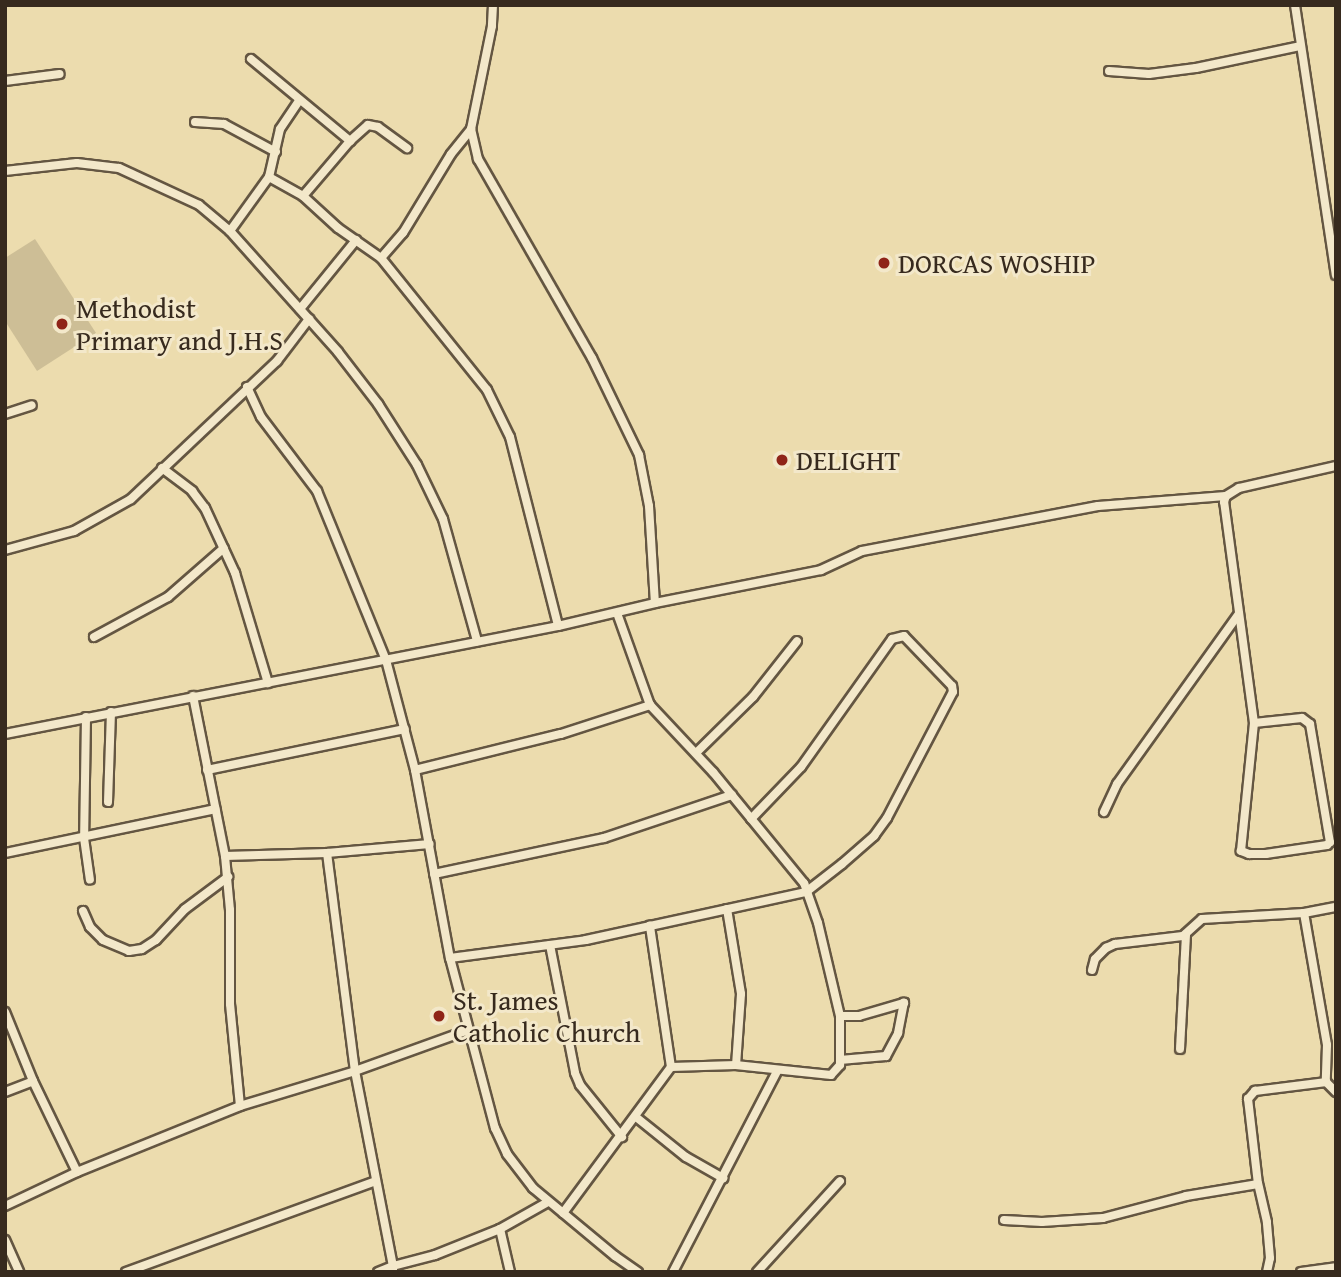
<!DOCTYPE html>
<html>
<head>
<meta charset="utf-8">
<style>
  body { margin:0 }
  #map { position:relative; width:1341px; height:1277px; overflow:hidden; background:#ecdcae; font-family:"Gentium Book Plus",serif }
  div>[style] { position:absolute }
  .green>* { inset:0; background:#cdbe96 }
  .roads { filter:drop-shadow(2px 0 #645642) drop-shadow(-2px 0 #645642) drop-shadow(0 2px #645642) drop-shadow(0 -2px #645642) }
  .street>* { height:8px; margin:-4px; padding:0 4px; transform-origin:4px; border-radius:4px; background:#f3e8ca }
  .dots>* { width:19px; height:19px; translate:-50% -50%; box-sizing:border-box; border:4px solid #f3e8ca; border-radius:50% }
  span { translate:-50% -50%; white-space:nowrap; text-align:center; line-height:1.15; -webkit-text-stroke:6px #f3e8ca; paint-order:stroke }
  .poi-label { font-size:28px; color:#372a1e }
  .left { translate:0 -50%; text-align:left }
  .frame { position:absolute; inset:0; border:7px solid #372a1e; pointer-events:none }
</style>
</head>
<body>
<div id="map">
  <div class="green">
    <div style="clip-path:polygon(35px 239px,96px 333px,37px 371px,5px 321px,5px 258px)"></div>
  </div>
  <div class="roads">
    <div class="street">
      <div style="left:493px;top:5px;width:21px;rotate:93deg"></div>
      <div style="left:492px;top:26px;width:105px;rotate:101.5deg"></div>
      <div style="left:471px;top:129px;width:31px;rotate:77deg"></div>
      <div style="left:478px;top:159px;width:229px;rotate:60.2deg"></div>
      <div style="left:592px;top:358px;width:108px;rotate:64.1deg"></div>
      <div style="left:639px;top:455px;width:52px;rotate:78.9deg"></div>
      <div style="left:649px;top:506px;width:97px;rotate:86.5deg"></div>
      <div style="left:1295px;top:5px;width:273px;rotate:81.4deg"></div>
      <div style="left:251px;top:59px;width:129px;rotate:39.6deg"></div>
      <div style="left:1109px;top:71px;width:40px;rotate:4.3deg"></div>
      <div style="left:1149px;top:74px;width:47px;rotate:-7.3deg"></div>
      <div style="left:1196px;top:68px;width:106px;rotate:-11.9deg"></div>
      <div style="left:5px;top:81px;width:55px;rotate:-7.3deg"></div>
      <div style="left:195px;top:122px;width:29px;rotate:4deg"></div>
      <div style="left:224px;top:124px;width:59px;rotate:28.3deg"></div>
      <div style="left:5px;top:171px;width:72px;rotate:-6.3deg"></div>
      <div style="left:77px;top:163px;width:42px;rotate:6.8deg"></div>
      <div style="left:119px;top:168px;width:88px;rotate:24.8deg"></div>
      <div style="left:199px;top:205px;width:40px;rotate:40deg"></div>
      <div style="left:230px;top:231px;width:162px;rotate:48.2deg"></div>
      <div style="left:338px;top:352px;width:66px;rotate:52.4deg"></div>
      <div style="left:378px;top:404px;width:72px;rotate:57.4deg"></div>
      <div style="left:417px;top:465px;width:60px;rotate:64.3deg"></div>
      <div style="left:443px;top:519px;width:127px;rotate:74.4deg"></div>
      <div style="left:269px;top:177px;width:39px;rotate:29deg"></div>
      <div style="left:303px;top:196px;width:47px;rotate:42.4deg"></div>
      <div style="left:338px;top:228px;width:52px;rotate:34.9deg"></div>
      <div style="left:381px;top:258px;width:169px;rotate:51.2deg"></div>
      <div style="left:487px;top:390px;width:52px;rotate:63.9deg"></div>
      <div style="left:510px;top:437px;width:195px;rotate:75.7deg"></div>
      <div style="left:303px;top:196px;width:72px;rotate:-49.5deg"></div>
      <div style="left:350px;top:141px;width:24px;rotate:-42deg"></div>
      <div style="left:368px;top:125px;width:10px;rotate:11deg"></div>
      <div style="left:378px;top:127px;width:36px;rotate:36deg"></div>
      <div style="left:230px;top:231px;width:67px;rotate:-54.2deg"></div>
      <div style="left:269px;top:177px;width:49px;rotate:-77.1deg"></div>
      <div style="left:280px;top:129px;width:34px;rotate:-56deg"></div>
      <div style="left:381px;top:258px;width:33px;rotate:-49deg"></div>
      <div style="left:403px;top:233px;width:92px;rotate:-58.7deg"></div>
      <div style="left:451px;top:154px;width:32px;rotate:-51deg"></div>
      <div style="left:300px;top:309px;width:89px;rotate:-50.9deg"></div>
      <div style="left:247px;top:387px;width:33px;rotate:65deg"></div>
      <div style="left:261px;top:417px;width:93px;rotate:52.9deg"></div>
      <div style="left:317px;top:491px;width:183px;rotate:67.8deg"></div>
      <div style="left:386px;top:660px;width:114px;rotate:75.2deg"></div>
      <div style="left:415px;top:770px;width:191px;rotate:79.5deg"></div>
      <div style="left:450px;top:958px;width:176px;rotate:75.2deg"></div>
      <div style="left:495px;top:1128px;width:29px;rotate:65deg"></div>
      <div style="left:507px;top:1154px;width:43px;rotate:52.6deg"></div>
      <div style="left:533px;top:1188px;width:107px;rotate:39.7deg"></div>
      <div style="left:615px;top:1256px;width:28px;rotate:35deg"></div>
      <div style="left:5px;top:414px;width:28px;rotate:-18deg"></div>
      <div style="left:162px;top:468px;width:38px;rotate:37deg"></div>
      <div style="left:192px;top:491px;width:21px;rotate:53deg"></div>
      <div style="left:205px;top:508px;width:72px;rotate:65.2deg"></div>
      <div style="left:235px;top:573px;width:115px;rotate:73.3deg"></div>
      <div style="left:5px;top:550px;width:72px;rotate:-15.4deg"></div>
      <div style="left:74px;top:531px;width:65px;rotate:-29.3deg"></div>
      <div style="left:131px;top:499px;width:201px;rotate:-43.4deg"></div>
      <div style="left:277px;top:361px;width:53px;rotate:-52.7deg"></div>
      <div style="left:617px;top:613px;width:98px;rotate:70.3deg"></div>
      <div style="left:650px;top:705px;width:92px;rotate:46.8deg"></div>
      <div style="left:713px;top:772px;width:144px;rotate:50.7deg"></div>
      <div style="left:804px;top:883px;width:42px;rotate:70.7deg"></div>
      <div style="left:818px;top:923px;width:96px;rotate:76.7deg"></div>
      <div style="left:840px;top:1016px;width:49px;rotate:90deg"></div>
      <div style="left:840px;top:1065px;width:13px;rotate:132deg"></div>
      <div style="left:831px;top:1075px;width:96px;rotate:-174deg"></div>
      <div style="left:736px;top:1065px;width:65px;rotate:178.2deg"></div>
      <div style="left:94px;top:637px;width:84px;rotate:-28.4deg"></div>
      <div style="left:168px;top:597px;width:74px;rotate:-41.2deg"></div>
      <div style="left:193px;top:696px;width:163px;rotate:78.7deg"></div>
      <div style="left:225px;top:856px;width:102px;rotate:-1.7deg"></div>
      <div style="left:327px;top:853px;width:103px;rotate:-5deg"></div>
      <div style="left:86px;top:717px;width:121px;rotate:90.9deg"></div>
      <div style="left:84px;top:838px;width:42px;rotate:81.9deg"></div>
      <div style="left:1254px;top:723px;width:48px;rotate:-5.9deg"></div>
      <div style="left:1302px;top:718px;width:10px;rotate:37deg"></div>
      <div style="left:1310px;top:724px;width:120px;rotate:80.4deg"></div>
      <div style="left:1330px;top:842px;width:4px;rotate:135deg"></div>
      <div style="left:1327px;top:845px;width:62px;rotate:171.6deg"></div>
      <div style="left:1266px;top:854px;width:17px;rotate:180deg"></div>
      <div style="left:1249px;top:854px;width:9px;rotate:-159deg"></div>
      <div style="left:1241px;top:851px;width:129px;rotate:-84.2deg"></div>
      <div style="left:1254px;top:723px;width:223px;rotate:-97.7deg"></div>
      <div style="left:1224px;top:502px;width:6px;rotate:-72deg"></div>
      <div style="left:1226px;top:496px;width:15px;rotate:-32deg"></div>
      <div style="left:1239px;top:488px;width:99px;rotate:-12.8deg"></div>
      <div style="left:5px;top:734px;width:563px;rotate:-11.05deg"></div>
      <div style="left:558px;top:626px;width:100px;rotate:-13.3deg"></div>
      <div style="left:655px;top:603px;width:169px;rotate:-11.2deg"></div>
      <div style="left:821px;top:570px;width:45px;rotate:-24.9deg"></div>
      <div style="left:862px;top:551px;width:240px;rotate:-10.8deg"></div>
      <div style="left:1098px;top:506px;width:128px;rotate:-4.5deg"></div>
      <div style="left:696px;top:753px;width:80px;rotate:-44.5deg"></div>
      <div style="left:753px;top:697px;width:71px;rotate:-51.8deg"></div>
      <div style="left:207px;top:770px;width:202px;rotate:-11.7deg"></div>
      <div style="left:415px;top:770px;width:150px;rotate:-13.9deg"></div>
      <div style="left:561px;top:734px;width:94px;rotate:-18deg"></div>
      <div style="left:108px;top:802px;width:90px;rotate:-88.1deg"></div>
      <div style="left:1104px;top:812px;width:31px;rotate:-65deg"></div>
      <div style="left:1117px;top:784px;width:208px;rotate:-54.4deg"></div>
      <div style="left:5px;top:853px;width:215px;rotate:-11.8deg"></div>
      <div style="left:327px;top:853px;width:220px;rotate:82.7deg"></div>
      <div style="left:355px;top:1071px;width:120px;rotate:-19.9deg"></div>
      <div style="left:225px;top:856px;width:54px;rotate:84.7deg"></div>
      <div style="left:230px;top:910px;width:94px;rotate:90deg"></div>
      <div style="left:230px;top:1004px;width:102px;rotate:84.4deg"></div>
      <div style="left:434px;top:874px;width:174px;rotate:-12deg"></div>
      <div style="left:604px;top:838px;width:135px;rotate:-18.6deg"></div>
      <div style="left:727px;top:909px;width:86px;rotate:80.6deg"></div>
      <div style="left:741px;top:994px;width:71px;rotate:94deg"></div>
      <div style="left:83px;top:911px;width:17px;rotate:66deg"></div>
      <div style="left:90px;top:927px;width:18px;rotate:45deg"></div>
      <div style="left:103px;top:940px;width:28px;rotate:23deg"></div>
      <div style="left:129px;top:951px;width:13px;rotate:-9deg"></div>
      <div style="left:142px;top:949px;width:17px;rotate:-33deg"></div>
      <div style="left:156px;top:940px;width:42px;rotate:-46.9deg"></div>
      <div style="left:185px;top:909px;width:54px;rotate:-36.7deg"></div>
      <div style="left:1304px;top:913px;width:134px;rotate:80.1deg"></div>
      <div style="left:1327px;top:1045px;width:37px;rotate:92deg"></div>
      <div style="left:550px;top:945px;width:130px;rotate:78.9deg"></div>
      <div style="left:575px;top:1073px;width:13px;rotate:67deg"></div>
      <div style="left:580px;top:1085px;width:67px;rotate:51.1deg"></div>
      <div style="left:450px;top:958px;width:137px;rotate:-7.5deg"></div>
      <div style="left:586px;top:940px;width:66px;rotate:-12.3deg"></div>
      <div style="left:1092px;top:970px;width:11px;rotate:-75deg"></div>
      <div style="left:1095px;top:959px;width:16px;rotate:-45deg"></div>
      <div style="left:1106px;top:948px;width:10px;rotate:-24deg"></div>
      <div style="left:1115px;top:944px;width:68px;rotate:-6.7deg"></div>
      <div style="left:1183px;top:936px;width:25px;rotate:-42deg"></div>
      <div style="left:1202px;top:919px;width:102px;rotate:-3.4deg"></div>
      <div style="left:1304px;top:913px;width:33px;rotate:-11deg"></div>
      <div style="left:5px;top:1012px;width:74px;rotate:67.9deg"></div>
      <div style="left:840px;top:1016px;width:19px"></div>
      <div style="left:859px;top:1016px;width:47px;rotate:-16.1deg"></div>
      <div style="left:1180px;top:1049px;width:115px;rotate:-87deg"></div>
      <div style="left:840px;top:1060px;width:46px;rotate:-5deg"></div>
      <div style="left:886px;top:1056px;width:26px;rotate:-62deg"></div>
      <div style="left:898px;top:1033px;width:31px;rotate:-79deg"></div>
      <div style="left:5px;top:1092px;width:30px;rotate:-21deg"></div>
      <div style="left:33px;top:1081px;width:101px;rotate:64.2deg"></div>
      <div style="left:636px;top:1117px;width:64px;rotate:38.7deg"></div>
      <div style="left:686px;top:1157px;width:43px;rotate:29.6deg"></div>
      <div style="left:5px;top:1206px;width:80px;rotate:-25.3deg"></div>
      <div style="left:77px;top:1172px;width:176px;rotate:-22deg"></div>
      <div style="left:240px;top:1106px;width:120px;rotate:-16.9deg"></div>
      <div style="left:355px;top:1071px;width:199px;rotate:79deg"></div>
      <div style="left:393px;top:1266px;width:16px;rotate:158deg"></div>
      <div style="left:563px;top:1213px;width:182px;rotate:-53.5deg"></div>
      <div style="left:671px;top:1067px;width:143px;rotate:-98.5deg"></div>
      <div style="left:650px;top:926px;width:160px;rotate:-12.3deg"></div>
      <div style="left:806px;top:892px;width:46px;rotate:-37.9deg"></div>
      <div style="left:842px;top:864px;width:43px;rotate:-41.2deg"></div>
      <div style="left:874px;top:836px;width:22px;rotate:-54deg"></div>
      <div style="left:887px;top:818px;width:142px;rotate:-62.4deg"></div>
      <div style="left:953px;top:692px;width:6px;rotate:-99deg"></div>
      <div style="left:952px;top:686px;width:69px;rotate:-133.8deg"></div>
      <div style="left:904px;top:636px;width:12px;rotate:166deg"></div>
      <div style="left:892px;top:639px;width:157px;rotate:125.4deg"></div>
      <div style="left:801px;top:767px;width:72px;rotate:133.9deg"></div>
      <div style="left:1004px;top:1220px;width:38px;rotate:3deg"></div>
      <div style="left:1042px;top:1222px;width:61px;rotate:-3.8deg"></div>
      <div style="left:1103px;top:1218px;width:86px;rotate:-14.8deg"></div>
      <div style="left:1186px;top:1196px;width:73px;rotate:-9.5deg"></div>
      <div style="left:500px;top:1229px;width:44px;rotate:76.9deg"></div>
      <div style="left:5px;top:1240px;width:35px;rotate:66deg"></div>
      <div style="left:393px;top:1270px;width:4px;rotate:-90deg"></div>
      <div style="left:393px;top:1266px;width:43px;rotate:-14.7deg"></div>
      <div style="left:435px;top:1255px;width:70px;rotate:-21.8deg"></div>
      <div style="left:500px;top:1229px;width:55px;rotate:-29.4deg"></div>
      <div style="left:126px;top:1272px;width:266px;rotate:-20deg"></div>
      <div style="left:673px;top:1272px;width:226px;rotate:-62.6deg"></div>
      <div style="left:757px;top:1272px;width:123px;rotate:-47.6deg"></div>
      <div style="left:1267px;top:1272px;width:14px;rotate:-78deg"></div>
      <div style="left:1270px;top:1258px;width:36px;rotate:-95deg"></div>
      <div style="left:1267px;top:1222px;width:39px;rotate:-103deg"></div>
      <div style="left:1258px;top:1184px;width:86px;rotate:-96.7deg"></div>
      <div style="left:1248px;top:1099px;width:11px;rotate:-49deg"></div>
      <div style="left:1255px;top:1091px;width:72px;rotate:-7.2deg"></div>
      <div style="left:1326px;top:1082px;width:14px;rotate:45deg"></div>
      <div style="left:1301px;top:1272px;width:35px;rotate:-8deg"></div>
    </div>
  </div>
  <div class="dots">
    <div style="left:884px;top:263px;background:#8f2418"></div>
    <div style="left:62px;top:324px;background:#8f2418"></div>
    <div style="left:782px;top:460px;background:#8f2418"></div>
    <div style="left:439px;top:1016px;background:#8f2418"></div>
  </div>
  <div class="poi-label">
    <span class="left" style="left:898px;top:263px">DORCAS WOSHIP</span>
    <span class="left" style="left:76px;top:324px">Methodist<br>Primary and J.H.S</span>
    <span class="left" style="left:796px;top:460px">DELIGHT</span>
    <span class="left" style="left:453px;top:1016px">St. James<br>Catholic Church</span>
  </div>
  <div class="frame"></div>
</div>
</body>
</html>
